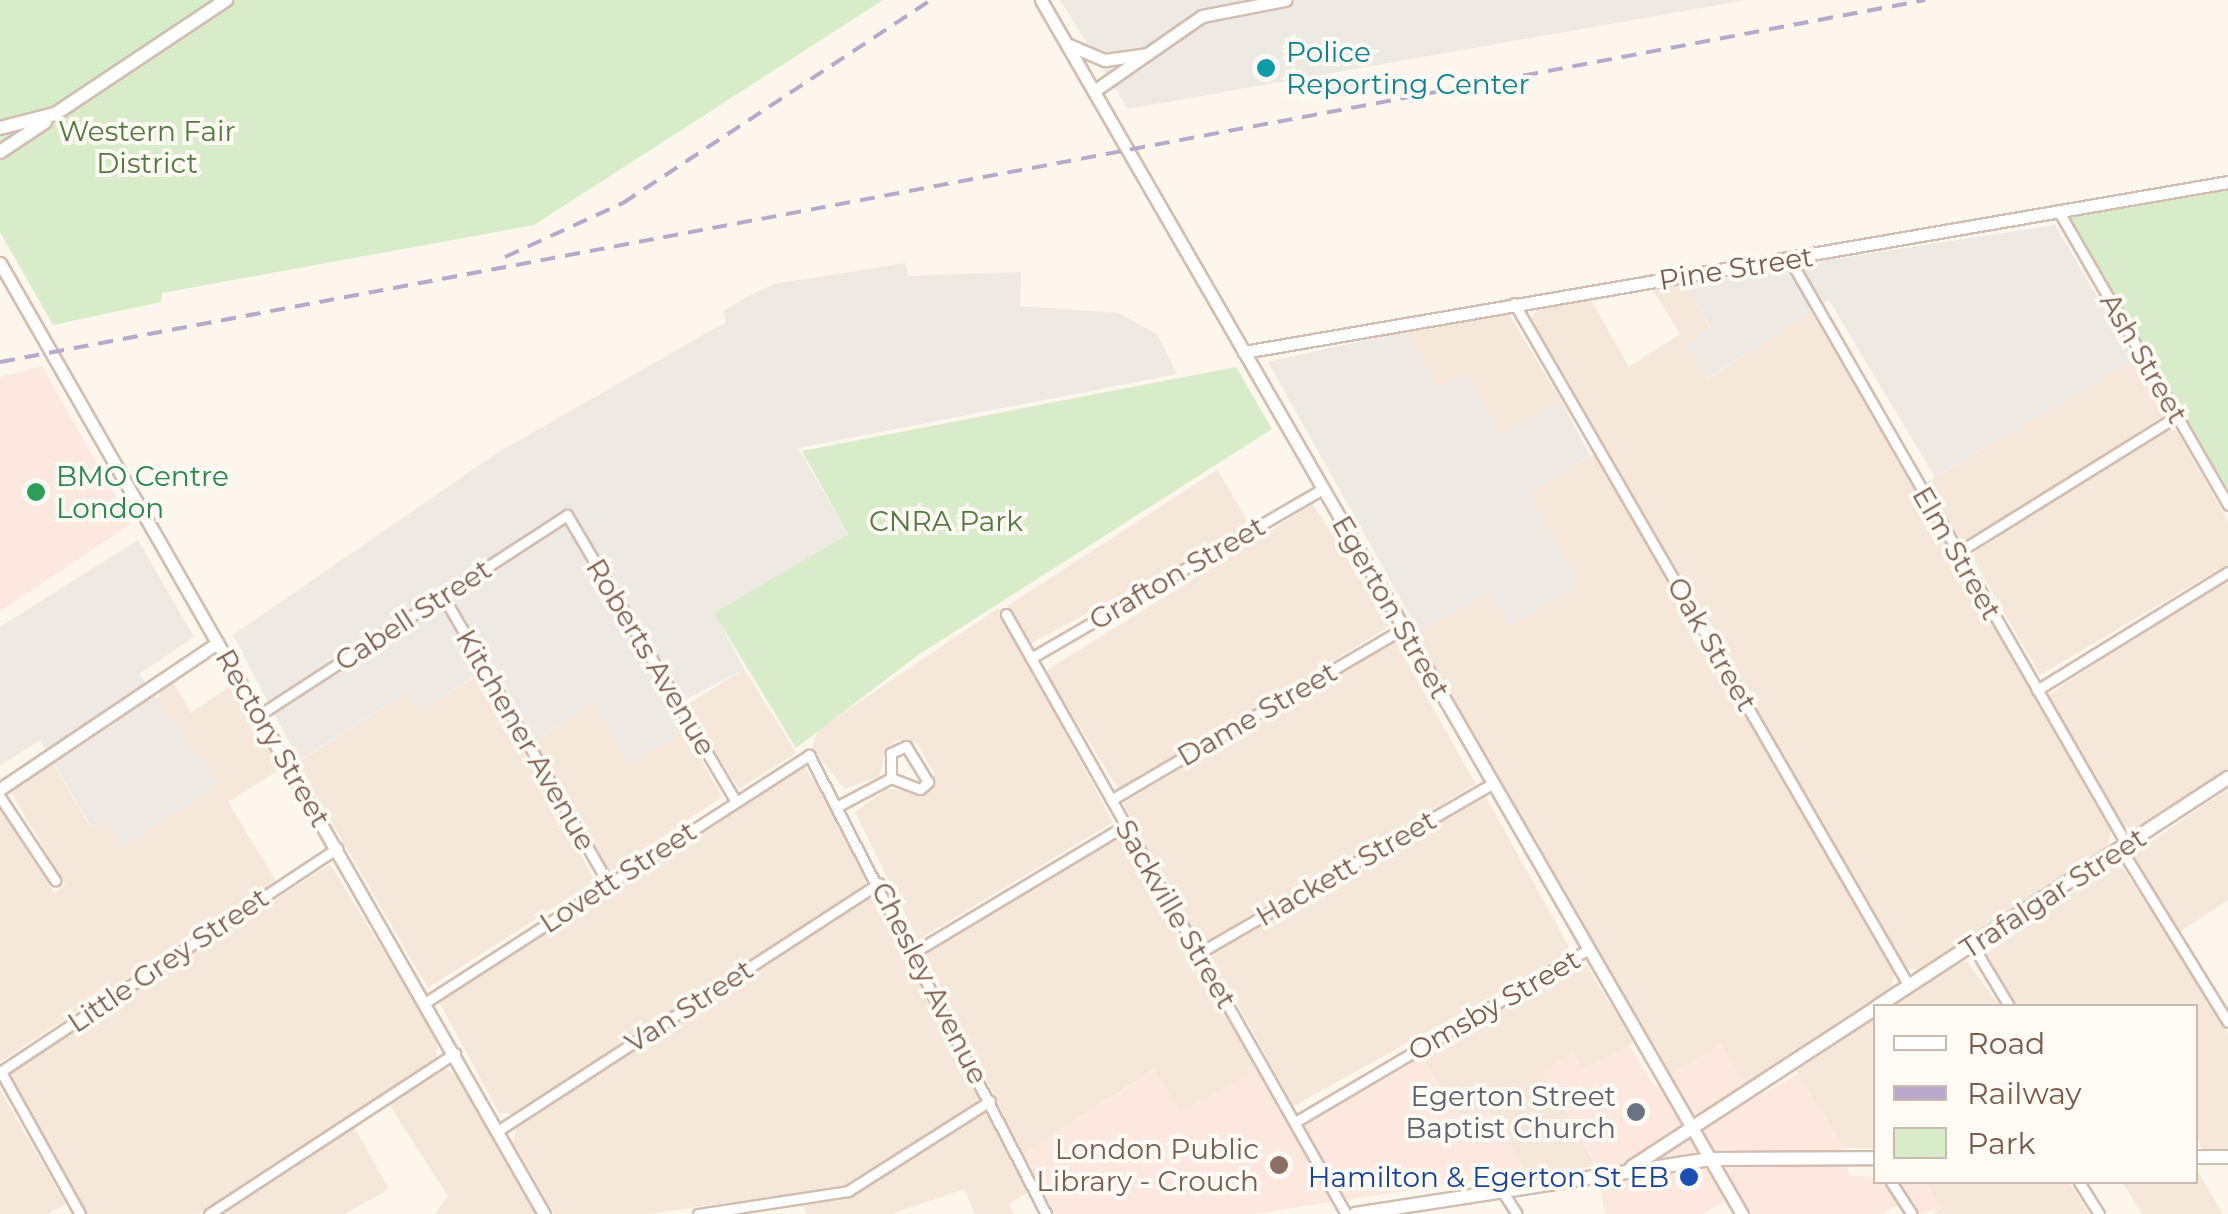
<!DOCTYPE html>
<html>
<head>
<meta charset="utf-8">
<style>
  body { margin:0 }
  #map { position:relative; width:2228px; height:1214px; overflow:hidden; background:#fdf6ec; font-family:Montserrat,sans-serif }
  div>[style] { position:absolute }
  .residential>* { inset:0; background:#f5e8da; transform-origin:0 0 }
  .commercial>* { inset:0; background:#fde8e0 }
  .industrial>* { inset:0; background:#efe9e4 }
  .green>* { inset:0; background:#d8ecc9 }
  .roads { filter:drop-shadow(2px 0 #d1beb0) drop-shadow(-2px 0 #d1beb0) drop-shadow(0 2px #d1beb0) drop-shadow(0 -2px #d1beb0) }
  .minor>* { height:9px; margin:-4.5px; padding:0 4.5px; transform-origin:4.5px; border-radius:4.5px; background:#fff }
  .tertiary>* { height:11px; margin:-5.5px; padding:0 5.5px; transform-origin:5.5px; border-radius:5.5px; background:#fff }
  .secondary>* { height:12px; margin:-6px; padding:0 6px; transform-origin:6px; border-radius:6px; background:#fff }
  .rail>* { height:4px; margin-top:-2px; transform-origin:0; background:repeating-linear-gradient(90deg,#b9a8c9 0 15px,transparent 0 25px) }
  .dots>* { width:28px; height:28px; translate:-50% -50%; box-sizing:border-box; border:5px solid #fffaf3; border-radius:50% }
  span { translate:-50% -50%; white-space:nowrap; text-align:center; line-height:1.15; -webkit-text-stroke:8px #fffaf3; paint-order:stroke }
  .culture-label { font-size:28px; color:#0d838f }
  .left { translate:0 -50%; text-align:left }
  .park-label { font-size:28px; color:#537a41 }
  .street-label { font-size:28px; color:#7a5c4d }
  .leisure-label { font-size:28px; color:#27864d }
  .worship-label { font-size:28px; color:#5b616d }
  .right { translate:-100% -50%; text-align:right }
  .education-label { font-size:28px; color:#785e54 }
  .transit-label { font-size:28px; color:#164399 }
  .legend { position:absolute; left:1873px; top:1004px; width:325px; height:180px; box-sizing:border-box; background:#fffaf3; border:2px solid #cabbb1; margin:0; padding:12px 18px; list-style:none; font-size:30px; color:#7a5c4d }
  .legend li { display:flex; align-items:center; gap:20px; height:50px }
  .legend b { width:50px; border:2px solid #cabbb1 }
</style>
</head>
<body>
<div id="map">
  <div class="residential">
    <div style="clip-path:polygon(1684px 282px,1710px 328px,1707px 379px,1811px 311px,2111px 831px,2107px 849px,1921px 970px,1905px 968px,1532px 319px,1538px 306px,1591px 300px,1629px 367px,1680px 334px,1651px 287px)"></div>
    <div style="clip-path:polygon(1507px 311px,1561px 400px,1501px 433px,1465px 374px,1438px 389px,1406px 331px)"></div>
    <div style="clip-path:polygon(2136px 357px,2164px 416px,1968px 540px,1955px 538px,1924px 484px)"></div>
    <div style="clip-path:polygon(2161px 430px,2176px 430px,2228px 521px,2228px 564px,2040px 675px,1971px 555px)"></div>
    <div style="clip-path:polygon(1594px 454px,1894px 972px,1892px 989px,1744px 1084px,1721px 1043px,1671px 1076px,1415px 633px,1488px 590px,1509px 625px,1578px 582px,1527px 493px)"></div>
    <div style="clip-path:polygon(1217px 470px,1251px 526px,1028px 645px,1007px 606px)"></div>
    <div style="left:1313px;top:504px;width:144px;height:316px;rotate:58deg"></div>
    <div style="clip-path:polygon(2228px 577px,2228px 769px,2132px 829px,2121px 824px,2048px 695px)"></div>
    <div style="clip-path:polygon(998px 608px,1113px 822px,918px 940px,855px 812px,886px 789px,928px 791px,934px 773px,917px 743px,899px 740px,886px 748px,879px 777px,844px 789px,812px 747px,818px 730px)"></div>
    <div style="clip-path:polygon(1395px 641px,1476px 784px,1211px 940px,1196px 939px,1123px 803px)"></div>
    <div style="left:744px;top:669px;width:99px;height:68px;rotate:58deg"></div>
    <div style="clip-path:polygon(480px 674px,595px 881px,428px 988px,297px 763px,405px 693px,419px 712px)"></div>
    <div style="clip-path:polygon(173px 682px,191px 713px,231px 685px,281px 769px,228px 802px,276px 881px,0 1062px,0 808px,54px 893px,65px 885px,10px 790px,52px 762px,89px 825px,106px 822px,120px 847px,160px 691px)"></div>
    <div style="clip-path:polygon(593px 703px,629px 765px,685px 729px,722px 797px,610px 872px,531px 743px)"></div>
    <div style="clip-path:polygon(802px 762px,866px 869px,865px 885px,512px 1114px,499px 1113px,438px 1000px)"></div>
    <div style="clip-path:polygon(2228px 789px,2228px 900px,2178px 933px,2133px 854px)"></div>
    <div style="left:1486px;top:797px;width:177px;height:318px;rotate:61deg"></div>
    <div style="clip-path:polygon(1122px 835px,1261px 1068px,1180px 1113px,1153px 1070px,1023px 1155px,925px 955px)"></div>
    <div style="clip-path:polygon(330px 864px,438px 1040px,436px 1059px,198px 1214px,86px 1214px,8px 1074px)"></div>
    <div style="clip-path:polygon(2110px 866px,2123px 868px,2228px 1033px,2228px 1149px,2201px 1149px,2196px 1135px,2196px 1006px,2014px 1006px,1983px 956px)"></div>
    <div style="clip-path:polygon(873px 894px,978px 1092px,976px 1104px,841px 1187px,648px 1214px,554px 1214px,513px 1142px,518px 1123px)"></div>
    <div style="clip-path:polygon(1584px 961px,1634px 1043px,1583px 1070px,1542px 1071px,1596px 1166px,1528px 1176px,1489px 1109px,1457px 1116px,1420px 1053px)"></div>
    <div style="clip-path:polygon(1967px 962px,2000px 1006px,1894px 1006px,1960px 963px)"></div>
    <div style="clip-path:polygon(1875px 1018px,1875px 1148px,1844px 1148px,1796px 1071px)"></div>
    <div style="clip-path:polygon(446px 1069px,457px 1076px,537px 1214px,435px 1214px,448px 1196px,388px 1103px)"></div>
    <div style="clip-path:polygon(0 1090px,66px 1204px,48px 1214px,0 1214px)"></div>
    <div style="clip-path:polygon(985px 1111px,1028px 1192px,1009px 1204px,1014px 1214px,975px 1214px,964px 1189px,892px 1214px,807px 1214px,800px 1202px,865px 1187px)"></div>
    <div style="clip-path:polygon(354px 1127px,389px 1189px,345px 1214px,222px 1214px)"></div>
    <div style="clip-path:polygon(2198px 1172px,2223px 1214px,2142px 1214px,2122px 1182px,2196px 1182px)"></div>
    <div style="clip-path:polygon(1926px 1182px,2069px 1182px,2089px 1214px,1933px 1214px,1941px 1208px)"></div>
  </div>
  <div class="commercial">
    <div style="clip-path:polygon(42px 366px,131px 524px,0 611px,0 377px)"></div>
    <div style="clip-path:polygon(1721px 1043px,1753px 1099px,1798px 1074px,1844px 1148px,1849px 1175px,1926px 1182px,1942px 1209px,1918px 1214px,1906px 1200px,1882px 1214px,1752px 1214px,1736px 1194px,1703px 1214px,1605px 1214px,1596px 1165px,1542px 1071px,1573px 1052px,1584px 1070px,1629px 1045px,1655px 1087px)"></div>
    <div style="clip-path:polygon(1422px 1057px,1457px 1116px,1489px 1109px,1526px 1172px,1254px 1214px,1055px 1214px,1023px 1155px,1154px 1070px,1181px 1112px,1257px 1069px,1292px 1132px)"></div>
  </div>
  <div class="industrial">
    <div style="clip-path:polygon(1060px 0,1746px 0,1128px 109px)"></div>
    <div style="clip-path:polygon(2055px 225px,2134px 359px,1935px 477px,1829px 300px,1706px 379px,1686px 344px,1710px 327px,1684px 282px)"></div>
    <div style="clip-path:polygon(906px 263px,908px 276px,1021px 272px,1020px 306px,1119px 313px,1158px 335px,1177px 374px,798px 448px,848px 534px,715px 613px,744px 669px,670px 708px,685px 729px,629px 765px,593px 703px,535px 740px,494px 664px,418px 713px,405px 693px,299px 761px,233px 635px,497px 453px,726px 322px,723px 312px,743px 299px,774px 284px)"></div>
    <div style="clip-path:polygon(1406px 331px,1438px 388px,1465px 373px,1501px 433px,1561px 400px,1590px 456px,1528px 493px,1578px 582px,1510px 626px,1488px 591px,1419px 632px,1268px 362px)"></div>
    <div style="clip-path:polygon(138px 540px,194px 637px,139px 674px,218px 784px,121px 848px,106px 822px,90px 825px,40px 740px,0 766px,0 627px)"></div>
  </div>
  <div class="green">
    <div style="clip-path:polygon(0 0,883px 0,534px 225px,162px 293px,161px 302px,53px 325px,0 232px)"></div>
    <div style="clip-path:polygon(2228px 186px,2228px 489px,2064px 214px)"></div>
    <div style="clip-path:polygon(1236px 367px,1272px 429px,918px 655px,796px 748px,714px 613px,848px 534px,802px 451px)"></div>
  </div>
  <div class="roads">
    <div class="minor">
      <div style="left:2059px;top:212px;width:338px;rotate:60deg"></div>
      <div style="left:1790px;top:260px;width:675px;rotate:60.06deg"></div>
      <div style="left:1514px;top:303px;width:789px;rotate:59.96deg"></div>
      <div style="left:1957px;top:553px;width:259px;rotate:-31.9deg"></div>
      <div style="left:443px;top:596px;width:333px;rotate:60.1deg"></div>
      <div style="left:1006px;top:614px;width:690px;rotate:60.46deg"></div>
      <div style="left:1031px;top:658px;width:337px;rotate:-30.1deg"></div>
      <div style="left:2037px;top:690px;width:225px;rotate:-31.7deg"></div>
      <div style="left:259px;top:715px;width:367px;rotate:-33deg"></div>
      <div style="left:567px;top:515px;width:331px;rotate:59.5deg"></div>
      <div style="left:0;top:797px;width:100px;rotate:56.5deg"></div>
      <div style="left:1111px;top:800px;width:340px;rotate:-30.4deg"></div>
      <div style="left:840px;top:805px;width:58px;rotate:-27.9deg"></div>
      <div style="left:891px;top:778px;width:31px;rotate:21deg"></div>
      <div style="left:920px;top:789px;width:11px;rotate:-41deg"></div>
      <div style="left:928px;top:782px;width:42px;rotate:-121.4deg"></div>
      <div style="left:906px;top:746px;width:17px;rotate:155deg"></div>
      <div style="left:891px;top:753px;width:25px;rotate:90deg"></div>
      <div style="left:2121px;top:849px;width:203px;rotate:58.3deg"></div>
      <div style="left:1973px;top:946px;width:70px;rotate:59deg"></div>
      <div style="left:916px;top:951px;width:243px;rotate:-31deg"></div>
      <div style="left:1199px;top:953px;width:340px;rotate:-30deg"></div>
      <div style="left:426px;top:1002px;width:456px;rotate:-32.8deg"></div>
      <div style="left:809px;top:755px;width:517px;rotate:62.69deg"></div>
      <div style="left:0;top:1072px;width:405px;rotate:-33.6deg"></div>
      <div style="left:1px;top:1072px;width:162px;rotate:60.9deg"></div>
      <div style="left:1295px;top:1122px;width:341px;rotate:-30.5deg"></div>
      <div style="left:499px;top:1130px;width:453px;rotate:-33deg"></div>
      <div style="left:1891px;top:1182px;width:38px;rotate:57deg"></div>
      <div style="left:2079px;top:1182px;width:38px;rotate:58deg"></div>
      <div style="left:1502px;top:1191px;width:27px;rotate:57deg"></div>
      <div style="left:209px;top:1214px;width:294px;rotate:-33.2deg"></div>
      <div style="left:698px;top:1214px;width:152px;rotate:-8.7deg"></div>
      <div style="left:848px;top:1191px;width:168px;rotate:-32.4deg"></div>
    </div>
    <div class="tertiary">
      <div style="left:1041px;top:0;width:1402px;rotate:60deg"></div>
      <div style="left:1069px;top:45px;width:39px;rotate:23deg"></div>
      <div style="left:1105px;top:60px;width:42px;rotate:-8.1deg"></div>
      <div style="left:1094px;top:91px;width:131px;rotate:-34.8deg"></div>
      <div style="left:1202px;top:16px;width:85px;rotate:-10.9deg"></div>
      <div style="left:0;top:263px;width:1096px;rotate:60.23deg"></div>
      <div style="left:1244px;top:352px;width:999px;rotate:-9.8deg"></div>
      <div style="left:0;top:789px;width:262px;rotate:-33.9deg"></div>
    </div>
    <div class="secondary">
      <div style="left:0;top:128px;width:57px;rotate:-14.3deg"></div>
      <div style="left:55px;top:114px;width:206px;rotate:-33.7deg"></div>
      <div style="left:0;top:152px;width:54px;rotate:-33.7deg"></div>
      <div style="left:1878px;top:1006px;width:418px;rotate:-33.1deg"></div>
      <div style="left:2196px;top:1157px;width:32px"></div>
      <div style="left:1632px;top:1167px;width:291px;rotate:-33.1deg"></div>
      <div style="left:1355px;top:1214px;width:358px;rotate:-8.8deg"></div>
      <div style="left:1709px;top:1159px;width:167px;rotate:-0.3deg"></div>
    </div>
  </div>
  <div class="rail">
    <div style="left:505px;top:257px;width:130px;rotate:-24.6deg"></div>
    <div style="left:623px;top:203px;width:369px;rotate:-33.4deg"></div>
    <div style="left:0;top:362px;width:1959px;rotate:-10.65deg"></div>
  </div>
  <div class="dots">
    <div style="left:1266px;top:68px;background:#0f9aa8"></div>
    <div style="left:36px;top:492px;background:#2e9e5b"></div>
    <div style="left:1636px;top:1112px;background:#6b7280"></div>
    <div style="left:1279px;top:1165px;background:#8d6e63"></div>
    <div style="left:1689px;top:1177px;background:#1a4fb4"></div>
  </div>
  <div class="culture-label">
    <span class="left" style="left:1286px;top:68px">Police<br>Reporting Center</span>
  </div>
  <div class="park-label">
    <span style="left:147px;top:147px">Western Fair<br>District</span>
    <span style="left:946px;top:521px">CNRA Park</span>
  </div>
  <div class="street-label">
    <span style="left:1736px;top:268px;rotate:-9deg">Pine Street</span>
    <span style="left:2144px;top:358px;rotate:60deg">Ash Street</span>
    <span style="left:1957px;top:553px;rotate:60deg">Elm Street</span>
    <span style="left:1177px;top:573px;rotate:-30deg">Grafton Street</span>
    <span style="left:1391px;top:607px;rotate:60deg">Egerton Street</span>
    <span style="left:413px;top:615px;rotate:-33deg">Cabell Street</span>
    <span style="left:1712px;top:644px;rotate:60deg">Oak Street</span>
    <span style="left:651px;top:657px;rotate:59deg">Roberts Avenue</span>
    <span style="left:1257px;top:714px;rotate:-30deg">Dame Street</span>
    <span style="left:273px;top:738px;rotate:60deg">Rectory Street</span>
    <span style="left:526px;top:740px;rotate:60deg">Kitchener Avenue</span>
    <span style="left:1346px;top:868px;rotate:-30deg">Hackett Street</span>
    <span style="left:618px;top:877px;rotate:-33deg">Lovett Street</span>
    <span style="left:2053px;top:893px;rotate:-33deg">Trafalgar Street</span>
    <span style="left:1176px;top:914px;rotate:60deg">Sackville Street</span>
    <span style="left:168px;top:960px;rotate:-34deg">Little Grey Street</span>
    <span style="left:930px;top:983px;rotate:63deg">Chesley Avenue</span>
    <span style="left:1494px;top:1005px;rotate:-30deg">Omsby Street</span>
    <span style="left:689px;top:1006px;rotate:-33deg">Van Street</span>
  </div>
  <div class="leisure-label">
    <span class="left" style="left:56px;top:492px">BMO Centre<br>London</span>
  </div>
  <div class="worship-label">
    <span class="right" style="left:1616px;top:1112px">Egerton Street<br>Baptist Church</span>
  </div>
  <div class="education-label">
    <span class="right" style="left:1259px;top:1165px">London Public<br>Library - Crouch</span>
  </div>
  <div class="transit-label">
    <span class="right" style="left:1669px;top:1177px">Hamilton &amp; Egerton St EB</span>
  </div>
  <ul class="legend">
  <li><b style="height:12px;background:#fff"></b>Road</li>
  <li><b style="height:12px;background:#b9a8c9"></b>Railway</li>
  <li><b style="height:28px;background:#d8ecc9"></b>Park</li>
  </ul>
</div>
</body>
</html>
